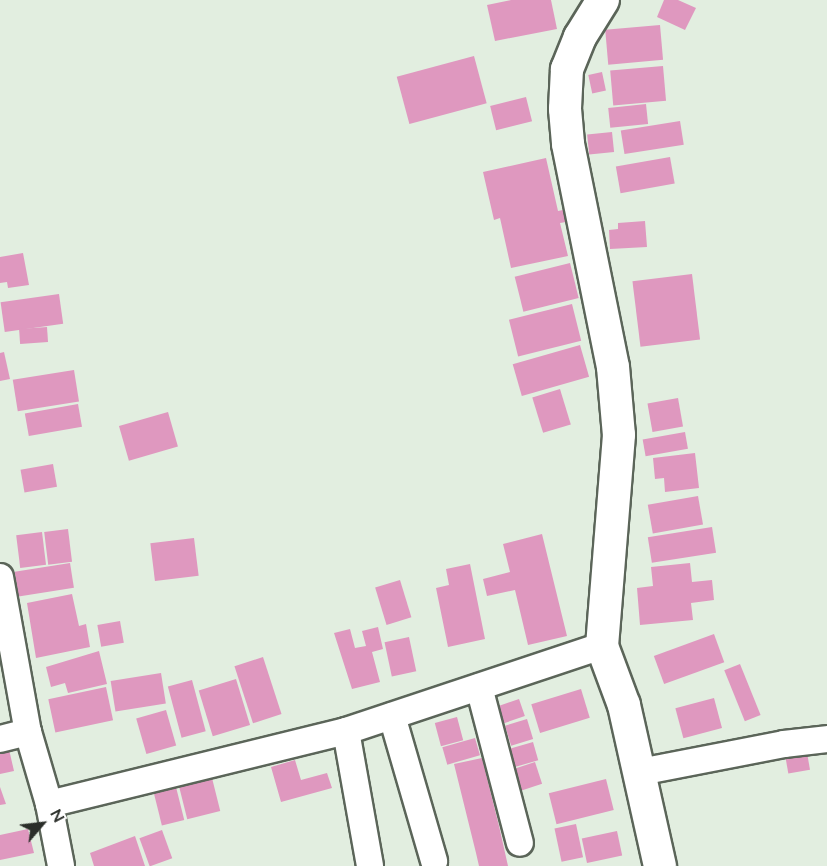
<!DOCTYPE html>
<html>
<head>
<meta charset="utf-8">
<style>
  body { margin:0 }
  #map { position:relative; width:827px; height:866px; overflow:hidden; background:#e2eee0; font-family:Lato,sans-serif }
  div>[style] { position:absolute }
  .building>* { inset:0; background:#df98bf; transform-origin:0 0 }
  .roads { filter:drop-shadow(2px 0 #5b6559) drop-shadow(-2px 0 #5b6559) drop-shadow(0 2px #5b6559) drop-shadow(0 -2px #5b6559) }
  .minor>* { height:26px; margin:-13px; padding:0 13px; transform-origin:13px; border-radius:13px; background:#fff }
  .tertiary>* { height:32px; margin:-16px; padding:0 16px; transform-origin:16px; border-radius:16px; background:#fff }
  span { translate:-50% -50%; white-space:nowrap; text-align:center; line-height:1.15; -webkit-text-stroke:4.5px #fff; paint-order:stroke }
  .north { position:absolute; left:12px; top:794px; width:60px; height:60px; -webkit-text-stroke:4px #fff; paint-order:stroke; rotate:62deg; font-size:16px; font-weight:700; line-height:24px; text-align:center; color:#2a2e29 }
  .north::after { content:''; display:block; margin:auto; width:21px; height:27px; background:#2a2e29; clip-path:polygon(50% 0,100% 100%,50% 72%,0 100%) }
</style>
</head>
<body>
<div id="map">
  <div class="building">
    <div style="clip-path:polygon(511px 0,551px 0,557px 29px,495px 41px,487px 5px)"></div>
    <div style="clip-path:polygon(664px 0,678px 0,696px 8px,685px 30px,657px 17px)"></div>
    <div style="left:660px;top:25px;width:35px;height:55px;rotate:85deg"></div>
    <div style="left:474px;top:56px;width:49px;height:80px;rotate:75deg"></div>
    <div style="left:663px;top:66px;width:35px;height:53px;rotate:85deg"></div>
    <div style="left:602px;top:72px;width:19px;height:14px;rotate:78deg"></div>
    <div style="left:526px;top:97px;width:25px;height:37px;rotate:76deg"></div>
    <div style="left:646px;top:104px;width:20px;height:38px;rotate:84deg"></div>
    <div style="left:680px;top:121px;width:24px;height:60px;rotate:81deg"></div>
    <div style="left:612px;top:132px;width:20px;height:25px;rotate:84deg"></div>
    <div style="left:670px;top:157px;width:27px;height:55px;rotate:80deg"></div>
    <div style="clip-path:polygon(546px 158px,558px 211px,563px 210px,566px 222px,560px 223px,568px 256px,511px 268px,500px 218px,494px 220px,483px 172px)"></div>
    <div style="clip-path:polygon(645px 221px,647px 247px,610px 249px,609px 230px,618px 229px,618px 223px)"></div>
    <div style="clip-path:polygon(23px 253px,29px 285px,8px 288px,7px 282px,0 283px,0 257px)"></div>
    <div style="left:570px;top:263px;width:36px;height:57px;rotate:76deg"></div>
    <div style="left:692px;top:274px;width:66px;height:60px;rotate:83deg"></div>
    <div style="left:59px;top:294px;width:30px;height:59px;rotate:82deg"></div>
    <div style="left:572px;top:304px;width:38px;height:65px;rotate:76deg"></div>
    <div style="left:47px;top:327px;width:15px;height:28px;rotate:86deg"></div>
    <div style="left:580px;top:345px;width:33px;height:70px;rotate:74deg"></div>
    <div style="clip-path:polygon(4px 352px,10px 379px,0 381px,0 353px)"></div>
    <div style="left:74px;top:370px;width:32px;height:62px;rotate:81deg"></div>
    <div style="left:560px;top:389px;width:37px;height:29px;rotate:73deg"></div>
    <div style="left:678px;top:398px;width:29px;height:31px;rotate:80deg"></div>
    <div style="left:78px;top:404px;width:23px;height:54px;rotate:80deg"></div>
    <div style="left:168px;top:412px;width:36px;height:51px;rotate:74deg"></div>
    <div style="left:685px;top:432px;width:17px;height:43px;rotate:80deg"></div>
    <div style="clip-path:polygon(695px 453px,699px 488px,665px 492px,664px 478px,655px 479px,653px 458px)"></div>
    <div style="left:53px;top:464px;width:23px;height:33px;rotate:80deg"></div>
    <div style="left:698px;top:496px;width:29px;height:51px;rotate:80deg"></div>
    <div style="left:712px;top:527px;width:26px;height:65px;rotate:81deg"></div>
    <div style="left:68px;top:529px;width:33px;height:24px;rotate:83deg"></div>
    <div style="left:42px;top:532px;width:33px;height:26px;rotate:83deg"></div>
    <div style="clip-path:polygon(542px 534px,567px 636px,528px 645px,515px 590px,487px 596px,483px 579px,510px 572px,503px 544px)"></div>
    <div style="left:194px;top:538px;width:38px;height:44px;rotate:83deg"></div>
    <div style="left:70px;top:563px;width:25px;height:56px;rotate:81deg"></div>
    <div style="clip-path:polygon(690px 563px,692px 582px,712px 580px,714px 600px,691px 603px,693px 620px,640px 625px,637px 588px,653px 586px,651px 567px)"></div>
    <div style="clip-path:polygon(470px 564px,485px 639px,448px 647px,436px 588px,449px 585px,446px 569px)"></div>
    <div style="left:400px;top:580px;width:39px;height:26px;rotate:73deg"></div>
    <div style="clip-path:polygon(72px 594px,79px 626px,86px 624px,90px 647px,36px 658px,27px 603px)"></div>
    <div style="left:120px;top:621px;width:22px;height:23px;rotate:80deg"></div>
    <div style="clip-path:polygon(378px 627px,383px 649px,372px 652px,380px 682px,352px 689px,334px 633px,350px 629px,355px 648px,366px 646px,362px 631px)"></div>
    <div style="left:714px;top:634px;width:30px;height:64px;rotate:70deg"></div>
    <div style="left:409px;top:637px;width:35px;height:25px;rotate:78deg"></div>
    <div style="clip-path:polygon(99px 651px,107px 684px,68px 693px,65px 683px,51px 687px,46px 667px)"></div>
    <div style="left:263px;top:657px;width:60px;height:30px;rotate:72deg"></div>
    <div style="left:740px;top:664px;width:55px;height:17px;rotate:68deg"></div>
    <div style="left:161px;top:673px;width:31px;height:51px;rotate:81deg"></div>
    <div style="left:236px;top:679px;width:48px;height:39px;rotate:73deg"></div>
    <div style="left:192px;top:680px;width:53px;height:25px;rotate:75deg"></div>
    <div style="left:106px;top:687px;width:34px;height:59px;rotate:78deg"></div>
    <div style="left:581px;top:689px;width:30px;height:52px;rotate:73deg"></div>
    <div style="left:714px;top:698px;width:31px;height:40px;rotate:75deg"></div>
    <div style="left:519px;top:699px;width:18px;height:29px;rotate:71deg"></div>
    <div style="left:166px;top:710px;width:37px;height:31px;rotate:74deg"></div>
    <div style="left:457px;top:717px;width:24px;height:23px;rotate:75deg"></div>
    <div style="left:527px;top:719px;width:21px;height:23px;rotate:73deg"></div>
    <div style="left:475px;top:738px;width:18px;height:34px;rotate:74deg"></div>
    <div style="left:533px;top:742px;width:19px;height:32px;rotate:74deg"></div>
    <div style="clip-path:polygon(8px 745px,14px 771px,0 774px,0 747px)"></div>
    <div style="left:806px;top:747px;width:23px;height:22px;rotate:80deg"></div>
    <div style="clip-path:polygon(482px 758px,499px 826px,508px 866px,479px 866px,476px 853px,454px 764px)"></div>
    <div style="clip-path:polygon(295px 760px,301px 780px,327px 773px,332px 788px,281px 802px,271px 767px)"></div>
    <div style="left:535px;top:762px;width:23px;height:28px;rotate:72deg"></div>
    <div style="left:212px;top:778px;width:34px;height:34px;rotate:76deg"></div>
    <div style="left:606px;top:779px;width:32px;height:59px;rotate:76deg"></div>
    <div style="clip-path:polygon(0 787px,6px 804px,0 805px)"></div>
    <div style="left:176px;top:787px;width:34px;height:23px;rotate:76deg"></div>
    <div style="left:576px;top:824px;width:34px;height:22px;rotate:78deg"></div>
    <div style="clip-path:polygon(28px 829px,34px 853px,0 860px,0 835px)"></div>
    <div style="left:162px;top:830px;width:30px;height:24px;rotate:70deg"></div>
    <div style="left:617px;top:831px;width:25px;height:36px;rotate:78deg"></div>
    <div style="clip-path:polygon(135px 836px,145px 866px,94px 866px,90px 853px)"></div>
  </div>
  <div class="roads">
    <div class="minor">
      <div style="left:0;top:577px;width:158px;rotate:79.8deg"></div>
      <div style="left:28px;top:732px;width:75px;rotate:73.7deg"></div>
      <div style="left:49px;top:804px;width:63px;rotate:79deg"></div>
      <div style="left:479px;top:687px;width:161px;rotate:75.3deg"></div>
      <div style="left:392px;top:716px;width:151px;rotate:73.8deg"></div>
      <div style="left:346px;top:731px;width:137px;rotate:79.9deg"></div>
      <div style="left:0;top:739px;width:29px;rotate:-14deg"></div>
      <div style="left:640px;top:772px;width:147px;rotate:-11deg"></div>
      <div style="left:784px;top:744px;width:43px;rotate:-6.6deg"></div>
      <div style="left:49px;top:804px;width:306px;rotate:-13.8deg"></div>
      <div style="left:346px;top:731px;width:270px;rotate:-18.4deg"></div>
    </div>
    <div class="tertiary">
      <div style="left:603px;top:0;width:44px;rotate:121.9deg"></div>
      <div style="left:580px;top:37px;width:35px;rotate:112deg"></div>
      <div style="left:567px;top:69px;width:40px;rotate:92.9deg"></div>
      <div style="left:565px;top:109px;width:35px;rotate:85deg"></div>
      <div style="left:568px;top:144px;width:227px;rotate:78.6deg"></div>
      <div style="left:613px;top:367px;width:68px;rotate:85deg"></div>
      <div style="left:619px;top:435px;width:212px;rotate:94.6deg"></div>
      <div style="left:602px;top:646px;width:63px;rotate:69.6deg"></div>
      <div style="left:624px;top:705px;width:165px;rotate:77.4deg"></div>
    </div>
  </div>
  <div class="north">N</div>
</div>
</body>
</html>
